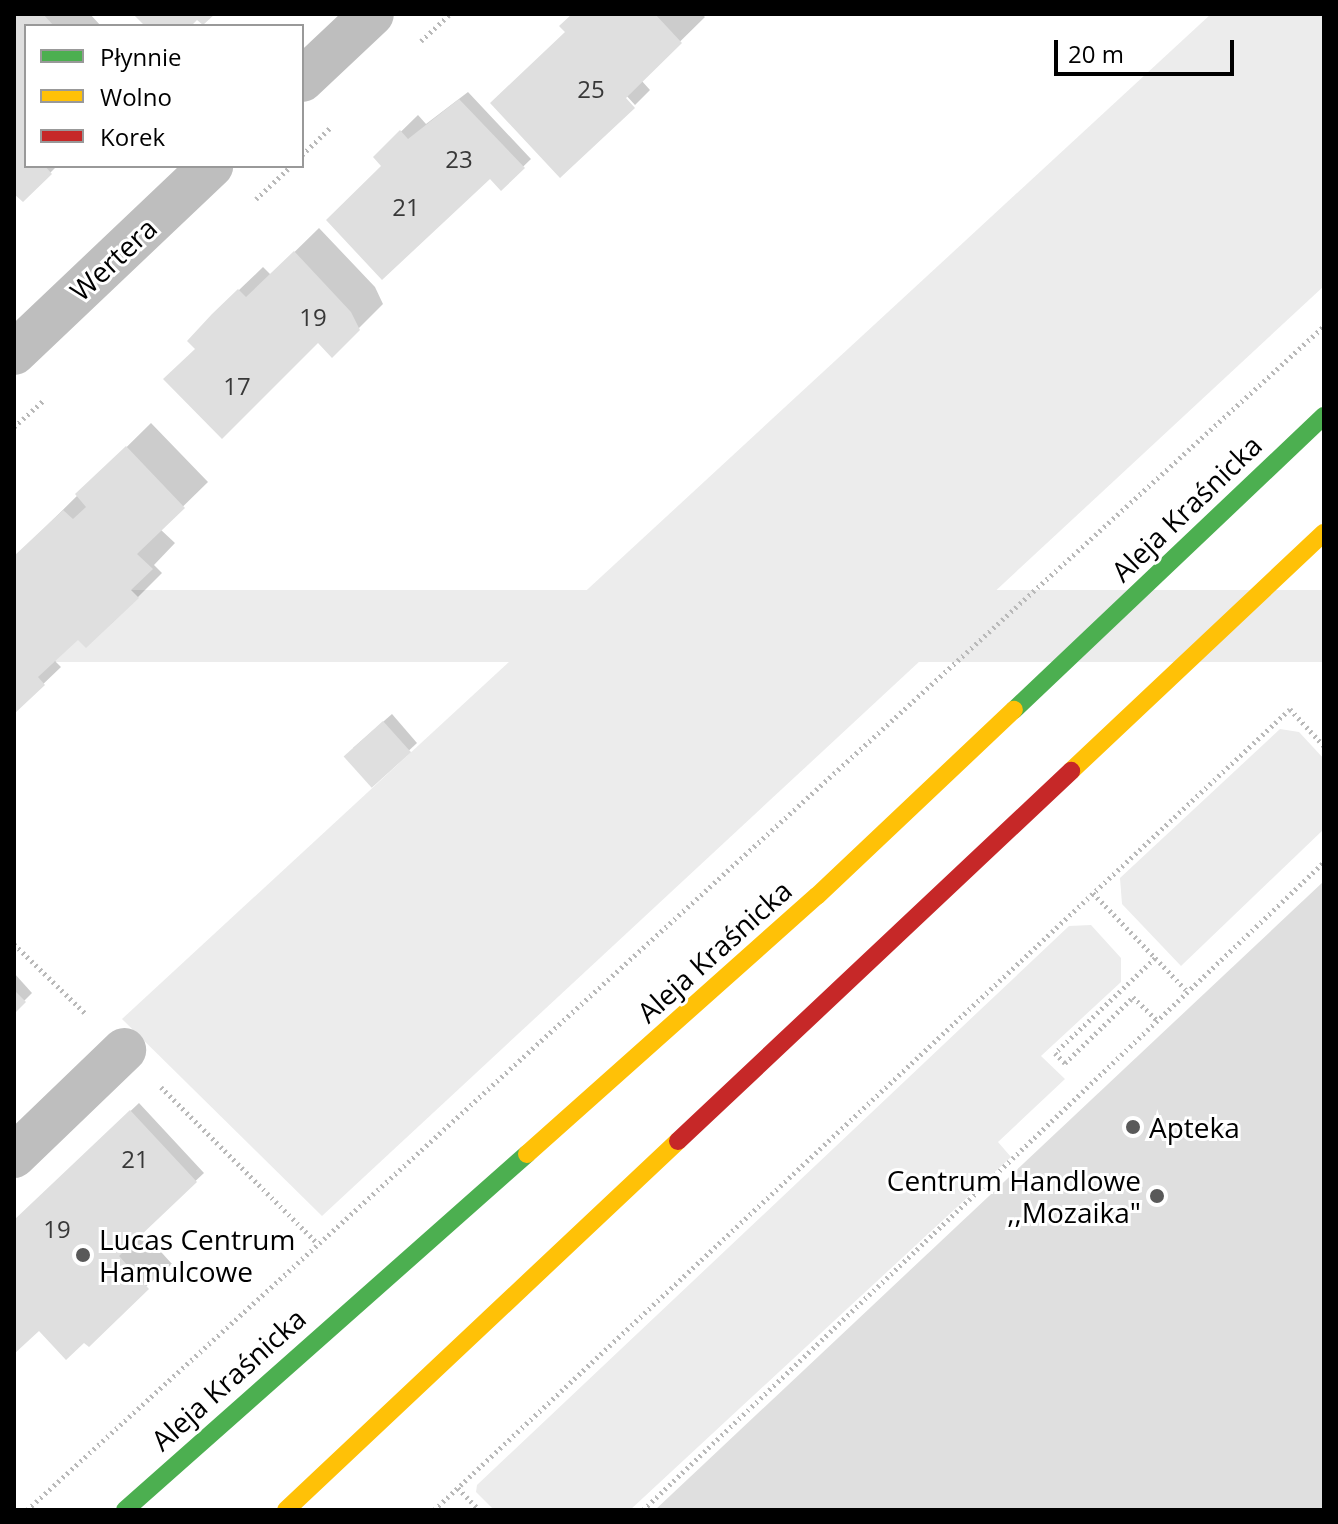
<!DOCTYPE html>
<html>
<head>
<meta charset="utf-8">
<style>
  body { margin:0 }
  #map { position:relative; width:1338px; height:1524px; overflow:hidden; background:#fff; font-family:"Open Sans",sans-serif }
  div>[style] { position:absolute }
  .green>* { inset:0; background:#ececec; transform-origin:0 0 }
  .shadow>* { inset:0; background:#0003 }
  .building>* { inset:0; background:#dfdfdf; transform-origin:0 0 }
  .path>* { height:5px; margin-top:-2.5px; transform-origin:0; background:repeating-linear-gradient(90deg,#b9b9b9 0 2px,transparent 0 6px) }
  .street>* { height:44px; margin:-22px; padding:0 22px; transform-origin:22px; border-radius:22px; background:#bebebe }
  .fast>* { height:18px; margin:-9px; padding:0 9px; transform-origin:9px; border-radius:9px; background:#4caf50 }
  .slow>* { height:18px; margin:-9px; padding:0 9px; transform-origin:9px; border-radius:9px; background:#ffc107 }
  .jam>* { height:18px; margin:-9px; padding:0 9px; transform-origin:9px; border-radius:9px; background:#c62828 }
  .dots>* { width:22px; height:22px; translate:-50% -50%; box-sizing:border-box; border:4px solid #fff; border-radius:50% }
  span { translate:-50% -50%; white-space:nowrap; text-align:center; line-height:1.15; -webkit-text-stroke:6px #fff; paint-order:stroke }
  .number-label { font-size:24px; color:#383838 }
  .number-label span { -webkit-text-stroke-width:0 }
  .street-label { font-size:28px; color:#000 }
  .poi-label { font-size:28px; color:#000 }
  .left { translate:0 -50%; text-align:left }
  .right { translate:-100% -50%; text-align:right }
  .frame { position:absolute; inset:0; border:16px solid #000; pointer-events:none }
  .legend { position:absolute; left:24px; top:24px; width:280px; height:144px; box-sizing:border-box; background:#fff; border:2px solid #999; margin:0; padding:10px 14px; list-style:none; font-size:24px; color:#000 }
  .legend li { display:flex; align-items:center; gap:16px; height:40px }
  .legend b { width:40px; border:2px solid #999 }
  .scale { position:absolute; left:1054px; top:40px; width:180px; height:36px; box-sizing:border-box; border:4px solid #000; border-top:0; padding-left:10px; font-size:24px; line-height:28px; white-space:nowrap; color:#000; -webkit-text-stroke:6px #fff; paint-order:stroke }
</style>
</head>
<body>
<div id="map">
  <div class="green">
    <div style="clip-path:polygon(1211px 14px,1324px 14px,1324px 286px,322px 1216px,122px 1019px)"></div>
    <div style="left:1324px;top:590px;width:72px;height:1341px;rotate:90deg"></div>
    <div style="clip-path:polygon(1280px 729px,1299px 732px,1324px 759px,1324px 829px,1181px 966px,1122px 904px,1120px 878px)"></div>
    <div style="clip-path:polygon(1091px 925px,1121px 958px,1121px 982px,1041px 1056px,1065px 1079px,998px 1142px,1011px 1157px,630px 1510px,494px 1510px,476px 1492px,477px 1485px,1069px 926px)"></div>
  </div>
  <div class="shadow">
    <div style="clip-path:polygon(17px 14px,90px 14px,101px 26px,26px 26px,26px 166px,57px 166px,23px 200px,14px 191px)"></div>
    <div style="clip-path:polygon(574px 14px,702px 14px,705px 17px,641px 80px,650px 90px,635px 105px,568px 32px)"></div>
    <div style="clip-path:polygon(468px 92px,531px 159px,501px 188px,491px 176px,384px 166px,375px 157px,418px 115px,426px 124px)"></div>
    <div style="clip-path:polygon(319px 228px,375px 287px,383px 304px,332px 355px,318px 340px,197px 348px,239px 290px,263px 267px,271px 275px)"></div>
    <div style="clip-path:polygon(151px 423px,208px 482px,160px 529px,175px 543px,154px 565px,162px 573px,112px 623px,78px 638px,54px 660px,61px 667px,14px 712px,14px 558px)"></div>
    <div style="clip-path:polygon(392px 714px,417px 743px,372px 785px,353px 748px)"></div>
    <div style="clip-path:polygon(14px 973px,32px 993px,14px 1011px)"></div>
    <div style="clip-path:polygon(139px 1103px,204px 1173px,142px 1231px,172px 1264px,84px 1340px,39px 1328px,14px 1352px,14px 1221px)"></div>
  </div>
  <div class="building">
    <div style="clip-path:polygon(16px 14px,43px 14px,54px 26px,26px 26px,26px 166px,45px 166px,52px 174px,23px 202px,14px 194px)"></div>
    <div style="clip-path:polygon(133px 14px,215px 14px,203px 25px,197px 20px,191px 26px,145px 26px)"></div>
    <div style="clip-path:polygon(572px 14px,655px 14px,682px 43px,626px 98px,635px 108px,560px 178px,490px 103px,565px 32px,559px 26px)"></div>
    <div style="clip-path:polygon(459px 99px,525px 168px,501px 191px,490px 179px,382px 280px,326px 220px,381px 166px,373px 157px,400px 130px,408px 139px)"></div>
    <div style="clip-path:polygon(294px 251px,351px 312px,360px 330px,332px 358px,318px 343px,222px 439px,163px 379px,195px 349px,187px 341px,212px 314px,238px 289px,246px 297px)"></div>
    <div style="clip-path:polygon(126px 446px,185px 508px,137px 554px,153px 569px,131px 590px,139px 598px,86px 648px,78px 640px,38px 677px,45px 685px,14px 714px,14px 556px,63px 510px,73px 519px,86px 507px,75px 494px)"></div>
    <div style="left:383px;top:721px;width:42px;height:53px;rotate:48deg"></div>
    <div style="clip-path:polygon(1324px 881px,1324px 1510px,655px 1510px)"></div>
    <div style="clip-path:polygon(14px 990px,26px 1002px,14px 1014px)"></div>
    <div style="clip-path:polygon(130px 1110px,197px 1182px,119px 1256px,149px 1289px,89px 1347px,84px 1343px,66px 1360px,39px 1331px,14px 1354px,14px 1220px)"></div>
  </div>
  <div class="path">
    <div style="left:421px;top:41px;width:40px;rotate:-43deg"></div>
    <div style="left:302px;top:155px;width:39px;rotate:-44deg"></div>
    <div style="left:256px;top:199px;width:48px;rotate:-43.3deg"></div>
    <div style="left:14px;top:427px;width:39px;rotate:-42deg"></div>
    <div style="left:1093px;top:893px;width:137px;rotate:46.2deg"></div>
    <div style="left:14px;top:944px;width:99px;rotate:44.2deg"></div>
    <div style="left:1155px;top:958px;width:138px;rotate:136.5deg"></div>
    <div style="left:1055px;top:1053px;width:14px;rotate:45deg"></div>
    <div style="left:1065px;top:1063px;width:95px;rotate:-44.1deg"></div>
    <div style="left:1133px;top:997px;width:33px;rotate:44deg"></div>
    <div style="left:161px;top:1087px;width:219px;rotate:45deg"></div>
    <div style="left:458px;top:1488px;width:30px;rotate:46deg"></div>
    <div style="left:27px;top:1510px;width:1756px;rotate:-42.39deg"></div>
    <div style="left:434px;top:1510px;width:1172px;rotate:-43.1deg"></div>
    <div style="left:1290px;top:709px;width:50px;rotate:47.4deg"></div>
    <div style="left:643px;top:1510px;width:940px;rotate:-43.58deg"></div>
  </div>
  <div class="street">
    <div style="left:302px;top:80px;width:96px;rotate:-43.3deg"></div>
    <div style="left:14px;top:353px;width:272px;rotate:-43.5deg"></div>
    <div style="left:14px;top:1156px;width:153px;rotate:-43.9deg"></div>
  </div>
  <div class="fast">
    <div style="left:1014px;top:710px;width:427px;rotate:-43.5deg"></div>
    <div style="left:125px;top:1510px;width:537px;rotate:-41.53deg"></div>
  </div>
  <div class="slow">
    <div style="left:1071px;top:771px;width:347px;rotate:-43.3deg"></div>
    <div style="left:527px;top:1154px;width:388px;rotate:-41.7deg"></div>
    <div style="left:817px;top:896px;width:271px;rotate:-43.4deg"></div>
    <div style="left:286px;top:1510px;width:538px;rotate:-43.27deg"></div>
  </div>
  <div class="jam">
    <div style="left:678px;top:1141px;width:540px;rotate:-43.27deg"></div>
  </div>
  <div class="dots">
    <div style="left:1133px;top:1127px;background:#595959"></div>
    <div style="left:1157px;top:1196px;background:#595959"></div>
    <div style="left:83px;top:1255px;background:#595959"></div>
  </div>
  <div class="number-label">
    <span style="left:591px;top:89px">25</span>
    <span style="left:459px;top:159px">23</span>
    <span style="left:406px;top:207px">21</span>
    <span style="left:313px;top:317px">19</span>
    <span style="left:237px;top:386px">17</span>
    <span style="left:135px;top:1159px">21</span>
    <span style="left:57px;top:1229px">19</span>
  </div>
  <div class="street-label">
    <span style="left:113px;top:259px;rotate:-43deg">Wertera</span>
    <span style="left:1186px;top:508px;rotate:-44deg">Aleja Kraśnicka</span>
    <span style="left:714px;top:951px;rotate:-42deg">Aleja Kraśnicka</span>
    <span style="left:228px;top:1379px;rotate:-42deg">Aleja Kraśnicka</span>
  </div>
  <div class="poi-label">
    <span class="left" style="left:1149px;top:1127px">Apteka</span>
    <span class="right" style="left:1141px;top:1196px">Centrum Handlowe<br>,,Mozaika"</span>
    <span class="left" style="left:99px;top:1255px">Lucas Centrum<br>Hamulcowe</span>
  </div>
  <div class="frame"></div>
  <ul class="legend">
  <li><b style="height:10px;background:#4caf50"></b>Płynnie</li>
  <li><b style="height:10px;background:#ffc107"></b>Wolno</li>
  <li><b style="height:10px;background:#c62828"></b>Korek</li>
  </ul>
  <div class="scale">20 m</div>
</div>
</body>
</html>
